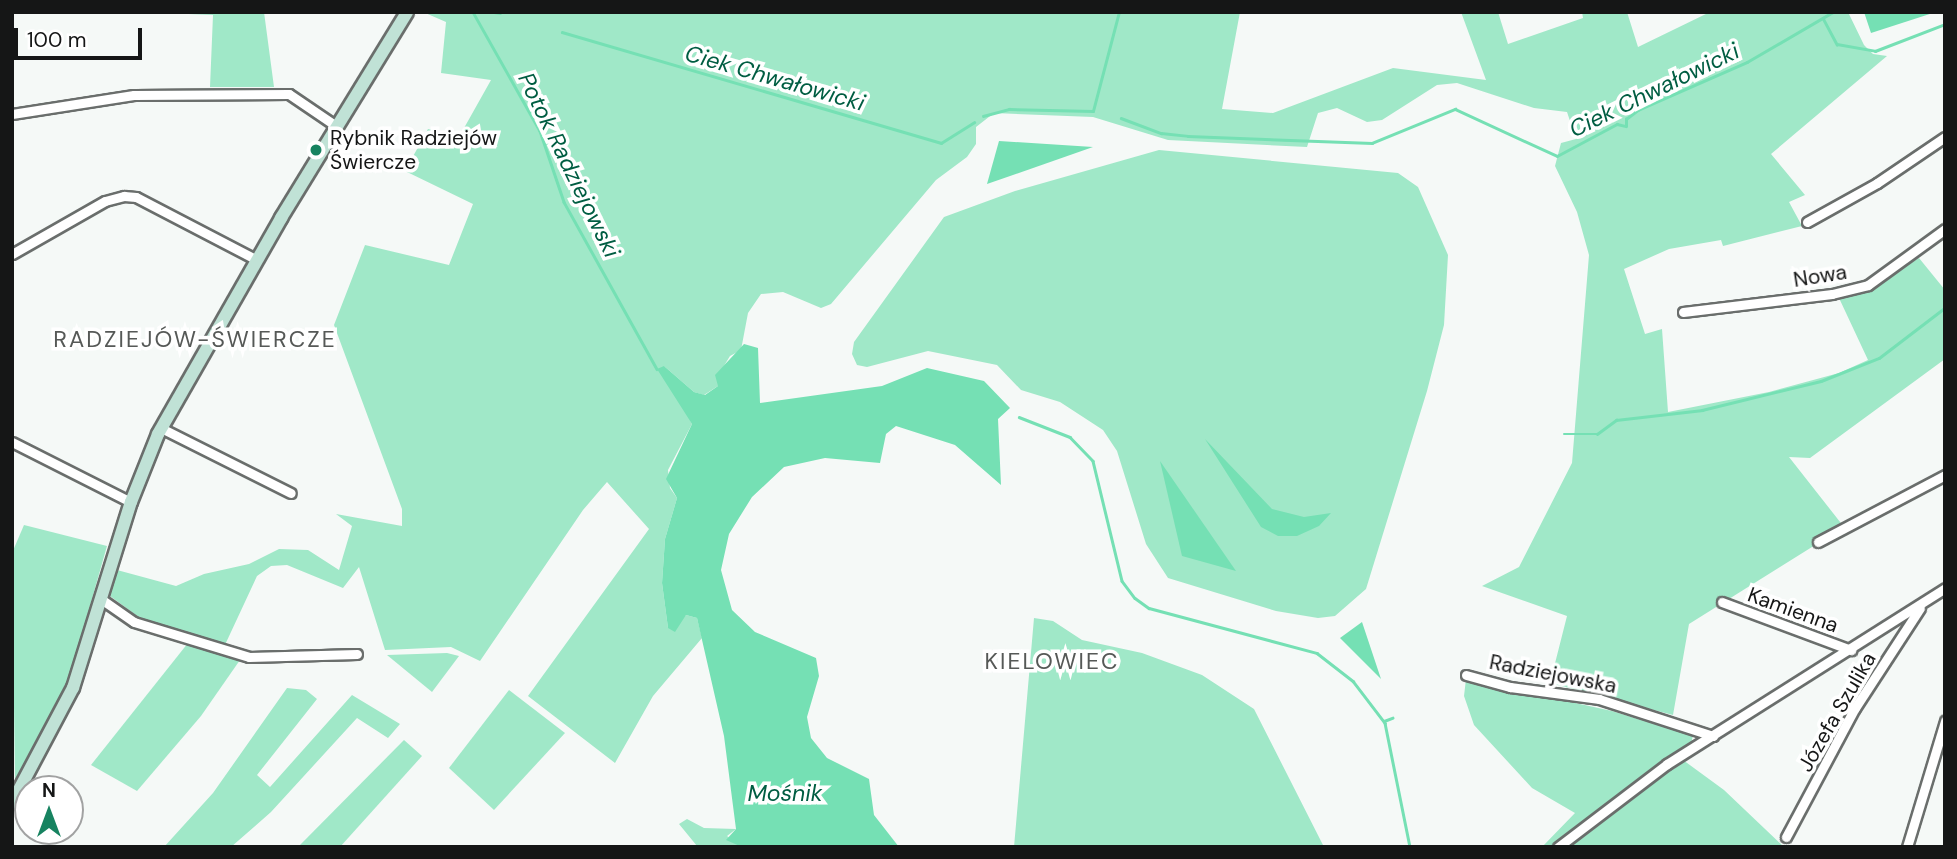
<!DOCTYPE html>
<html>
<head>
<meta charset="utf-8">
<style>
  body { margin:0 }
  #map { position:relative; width:1957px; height:859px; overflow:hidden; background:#f5f9f7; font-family:"DM Sans",sans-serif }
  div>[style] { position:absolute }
  .green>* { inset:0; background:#a0e8c8 }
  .water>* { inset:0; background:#75e0b4 }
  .stream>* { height:2.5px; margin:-1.25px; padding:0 1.25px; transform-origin:1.25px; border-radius:1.25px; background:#75e0b4 }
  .roads { filter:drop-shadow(2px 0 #6a6e6c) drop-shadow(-2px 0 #6a6e6c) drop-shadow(0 2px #6a6e6c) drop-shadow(0 -2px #6a6e6c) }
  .street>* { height:9px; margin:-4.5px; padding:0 4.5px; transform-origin:4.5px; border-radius:4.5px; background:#fff }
  .secondary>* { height:12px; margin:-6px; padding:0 6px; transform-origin:6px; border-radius:6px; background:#c0e2d6 }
  .dots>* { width:19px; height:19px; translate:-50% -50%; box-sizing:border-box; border:4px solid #fff; border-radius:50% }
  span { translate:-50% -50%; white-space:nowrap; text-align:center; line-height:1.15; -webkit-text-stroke:7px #fff; paint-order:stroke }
  .poi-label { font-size:21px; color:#151616 }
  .left { translate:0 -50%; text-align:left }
  .street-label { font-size:21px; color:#151616 }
  .water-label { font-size:23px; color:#005d42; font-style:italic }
  .neighbourhood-label { font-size:23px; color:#565957; letter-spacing:2px }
  .frame { position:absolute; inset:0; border:14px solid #151616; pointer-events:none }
  .north { position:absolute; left:14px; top:775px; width:70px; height:70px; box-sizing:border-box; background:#fff; border:2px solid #a1a2a2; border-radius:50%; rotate:0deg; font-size:19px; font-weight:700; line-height:28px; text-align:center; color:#151616 }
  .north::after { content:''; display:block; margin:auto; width:24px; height:32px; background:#178360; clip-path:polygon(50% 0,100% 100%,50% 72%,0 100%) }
  .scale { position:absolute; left:14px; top:28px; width:128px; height:32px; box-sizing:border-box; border:4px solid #151616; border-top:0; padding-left:9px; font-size:21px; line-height:24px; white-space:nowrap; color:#151616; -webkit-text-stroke:5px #fff; paint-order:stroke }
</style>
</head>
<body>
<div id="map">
  <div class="green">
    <div style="clip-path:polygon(138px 12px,264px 12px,274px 87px,210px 87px,213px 15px)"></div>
    <div style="clip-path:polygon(423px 12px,1240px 12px,1222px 109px,1273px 113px,1393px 68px,1486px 80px,1461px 12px,1498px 12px,1508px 44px,1583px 18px,1582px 12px,1627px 12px,1638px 47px,1710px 12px,1848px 12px,1864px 45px,1873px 54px,1887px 56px,1771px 154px,1805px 195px,1789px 202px,1802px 226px,1723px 246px,1721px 240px,1669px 249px,1624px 269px,1645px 334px,1662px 329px,1668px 412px,1769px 392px,1839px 373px,1868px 360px,1839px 298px,1868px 289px,1919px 258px,1945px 290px,1945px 359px,1810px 458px,1789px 457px,1844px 527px,1689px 624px,1673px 715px,1550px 683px,1567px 616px,1482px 586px,1519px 567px,1572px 463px,1589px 255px,1577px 212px,1555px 166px,1561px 143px,1576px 139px,1567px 112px,1534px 108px,1457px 83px,1437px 85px,1382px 120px,1367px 122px,1337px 108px,1318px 113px,1307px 147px,1168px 140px,1093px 117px,994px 113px,976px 127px,976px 144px,967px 157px,936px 180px,831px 304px,821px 308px,783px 292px,761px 294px,748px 313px,741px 350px,730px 356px,719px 374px,718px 386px,704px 395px,694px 392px,664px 366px,692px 424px,668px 470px,670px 488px,677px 498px,665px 539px,662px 583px,668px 628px,686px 615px,697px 618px,702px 638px,653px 696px,615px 763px,528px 696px,649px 529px,607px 482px,583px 510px,480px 661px,451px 647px,385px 650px,359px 567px,343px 588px,287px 565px,271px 566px,257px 576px,224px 647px,144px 621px,110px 596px,117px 570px,176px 586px,204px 574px,249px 564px,279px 549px,308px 550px,339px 570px,352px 526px,336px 514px,402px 526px,402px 509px,334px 325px,365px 245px,449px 265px,473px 204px,405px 171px,428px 129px,459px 137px,491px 80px,441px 73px,446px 22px)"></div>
    <div style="clip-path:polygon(1159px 150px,1398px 173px,1418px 187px,1448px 255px,1444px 325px,1427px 391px,1366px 589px,1335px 616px,1318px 618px,1276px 611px,1168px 578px,1146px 544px,1117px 451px,1103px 430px,1060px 402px,1021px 390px,997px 365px,928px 351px,867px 367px,857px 365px,852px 354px,854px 342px,944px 217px,1015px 191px)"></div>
    <div style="clip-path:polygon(24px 525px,107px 546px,67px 687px,15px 781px,12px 553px)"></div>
    <div style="clip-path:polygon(1034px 618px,1053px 621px,1082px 640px,1142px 653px,1202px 675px,1254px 709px,1324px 847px,1014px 847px)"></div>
    <div style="clip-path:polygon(188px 643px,240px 660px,201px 716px,137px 791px,91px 765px)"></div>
    <div style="clip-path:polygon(447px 653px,459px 656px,432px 692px,387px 655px)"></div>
    <div style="clip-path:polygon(1466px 679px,1612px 711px,1693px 736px,1691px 743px,1678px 753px,1683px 760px,1724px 790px,1784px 847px,1542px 847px,1575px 813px,1532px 788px,1474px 725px,1464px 696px)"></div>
    <div style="clip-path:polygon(287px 688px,306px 690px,317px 699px,257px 775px,270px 787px,352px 695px,400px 724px,388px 738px,357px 718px,271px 812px,231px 847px,164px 847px,213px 793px)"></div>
    <div style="clip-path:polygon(509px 690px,565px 733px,494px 810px,449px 768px)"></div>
    <div style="clip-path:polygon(404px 740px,422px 756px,340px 847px,298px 847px)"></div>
    <div style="clip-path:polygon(687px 819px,704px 828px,736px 829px,727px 836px,742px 847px,697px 846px,679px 824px)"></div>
  </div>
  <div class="water">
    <div style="clip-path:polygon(1864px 12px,1936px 12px,1871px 33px)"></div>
    <div style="clip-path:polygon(999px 141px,1093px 147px,987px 184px)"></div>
    <div style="clip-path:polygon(744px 344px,758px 348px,760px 403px,882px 386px,927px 368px,984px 381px,1010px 408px,998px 419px,1001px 485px,955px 445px,896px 426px,886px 434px,880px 463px,825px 458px,784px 467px,752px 497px,729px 534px,721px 570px,732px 610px,755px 632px,816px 658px,819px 676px,807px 717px,811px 738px,827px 758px,869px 779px,874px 815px,899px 847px,742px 847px,726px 840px,736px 829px,724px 736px,697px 618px,686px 615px,675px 632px,668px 628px,662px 583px,665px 539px,677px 498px,666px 479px,692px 424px,657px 369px,664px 366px,694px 392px,705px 395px,718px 386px,715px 375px)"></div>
    <div style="clip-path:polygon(1205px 439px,1272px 509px,1304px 517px,1331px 513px,1319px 526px,1297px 536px,1278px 536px,1261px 527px)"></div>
    <div style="clip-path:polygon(1160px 461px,1236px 571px,1182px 556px)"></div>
    <div style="clip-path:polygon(1362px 622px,1381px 679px,1340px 638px)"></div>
  </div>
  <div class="stream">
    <div style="left:473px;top:12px;width:137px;rotate:60.6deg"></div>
    <div style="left:540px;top:131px;width:75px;rotate:71.3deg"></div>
    <div style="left:564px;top:202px;width:191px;rotate:60.9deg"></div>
    <div style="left:494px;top:12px;width:6px;rotate:9deg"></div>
    <div style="left:1823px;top:18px;width:30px;rotate:62deg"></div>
    <div style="left:1837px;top:44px;width:39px;rotate:10deg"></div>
    <div style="left:1875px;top:51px;width:75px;rotate:-21.1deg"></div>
    <div style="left:562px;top:32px;width:395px;rotate:16.3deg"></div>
    <div style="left:941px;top:143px;width:39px;rotate:-32deg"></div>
    <div style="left:983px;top:116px;width:27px;rotate:-15deg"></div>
    <div style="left:1009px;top:109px;width:84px;rotate:1.4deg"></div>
    <div style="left:1093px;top:111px;width:102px;rotate:-75.3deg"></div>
    <div style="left:1121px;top:118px;width:43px;rotate:20.6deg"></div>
    <div style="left:1161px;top:133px;width:27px;rotate:6deg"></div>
    <div style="left:1188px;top:136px;width:184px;rotate:2.2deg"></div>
    <div style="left:1372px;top:143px;width:90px;rotate:-22.3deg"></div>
    <div style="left:1455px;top:109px;width:112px;rotate:24.7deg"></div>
    <div style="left:1557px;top:156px;width:68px;rotate:-28.1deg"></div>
    <div style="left:1617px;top:124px;width:9px;rotate:13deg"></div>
    <div style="left:1626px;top:126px;width:7px;rotate:-90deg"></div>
    <div style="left:1626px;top:119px;width:15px;rotate:-37deg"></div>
    <div style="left:1638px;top:110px;width:119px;rotate:-23.8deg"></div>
    <div style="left:1747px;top:62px;width:99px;rotate:-30.2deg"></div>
    <div style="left:1019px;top:417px;width:55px;rotate:21.4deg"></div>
    <div style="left:1070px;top:437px;width:33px;rotate:46deg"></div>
    <div style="left:1093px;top:461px;width:123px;rotate:76.4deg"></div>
    <div style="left:1122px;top:581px;width:21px;rotate:53deg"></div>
    <div style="left:1135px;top:598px;width:17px;rotate:36deg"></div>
    <div style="left:1149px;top:608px;width:174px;rotate:15deg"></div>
    <div style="left:1317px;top:653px;width:46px;rotate:37.9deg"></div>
    <div style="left:1353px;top:681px;width:53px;rotate:52.7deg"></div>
    <div style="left:1385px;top:723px;width:126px;rotate:78.6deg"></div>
    <div style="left:1564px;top:434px;width:33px"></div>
    <div style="left:1597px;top:434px;width:24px;rotate:-36deg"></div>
    <div style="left:1616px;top:420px;width:87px;rotate:-6.6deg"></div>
    <div style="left:1702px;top:410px;width:122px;rotate:-13.7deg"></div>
    <div style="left:1821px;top:381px;width:62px;rotate:-21.6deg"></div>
    <div style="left:1879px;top:358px;width:81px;rotate:-37.4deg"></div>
    <div style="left:1384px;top:721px;width:9px;rotate:-21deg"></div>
  </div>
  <div class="roads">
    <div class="street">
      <div style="left:12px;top:114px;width:123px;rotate:-8.9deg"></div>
      <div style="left:134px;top:95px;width:155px;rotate:-0.4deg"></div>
      <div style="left:289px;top:94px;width:57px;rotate:34.2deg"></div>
      <div style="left:1807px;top:222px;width:80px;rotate:-29.1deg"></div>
      <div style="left:1877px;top:183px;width:82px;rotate:-34.1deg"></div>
      <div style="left:12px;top:254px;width:107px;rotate:-29.7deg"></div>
      <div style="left:105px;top:201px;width:20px;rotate:-15deg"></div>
      <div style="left:124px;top:196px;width:12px;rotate:5deg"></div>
      <div style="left:136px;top:197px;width:136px;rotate:27.5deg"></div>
      <div style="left:1683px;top:312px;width:150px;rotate:-6.9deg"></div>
      <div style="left:1832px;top:294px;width:37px;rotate:-14deg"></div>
      <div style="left:1868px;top:285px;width:95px;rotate:-36deg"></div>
      <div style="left:161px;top:428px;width:145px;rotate:26.6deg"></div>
      <div style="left:12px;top:442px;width:133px;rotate:26.8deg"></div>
      <div style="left:1818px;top:542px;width:144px;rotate:-27.8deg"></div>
      <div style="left:101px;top:599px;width:40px;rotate:34.9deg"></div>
      <div style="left:134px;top:622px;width:120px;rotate:16.9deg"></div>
      <div style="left:249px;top:657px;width:108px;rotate:-1.6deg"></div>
      <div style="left:1722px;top:602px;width:138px;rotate:20.4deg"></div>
      <div style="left:1466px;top:675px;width:46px;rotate:15.3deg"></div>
      <div style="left:1510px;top:687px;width:90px;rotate:7.7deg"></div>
      <div style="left:1599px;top:699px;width:120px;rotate:18deg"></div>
      <div style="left:1786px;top:837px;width:146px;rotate:-61.9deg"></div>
      <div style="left:1855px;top:708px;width:119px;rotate:-57deg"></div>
      <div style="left:1558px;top:847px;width:137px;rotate:-37.3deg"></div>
      <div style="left:1667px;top:764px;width:329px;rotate:-32.3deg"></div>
      <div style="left:1907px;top:847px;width:132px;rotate:-73.2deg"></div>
    </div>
    <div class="secondary">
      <div style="left:12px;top:803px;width:130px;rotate:-62.1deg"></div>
      <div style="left:73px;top:688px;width:195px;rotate:-72.7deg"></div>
      <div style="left:131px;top:502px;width:73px;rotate:-68.3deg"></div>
      <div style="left:158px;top:434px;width:249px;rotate:-60.3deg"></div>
      <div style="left:281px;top:218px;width:241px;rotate:-58.5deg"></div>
    </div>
  </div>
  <div class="dots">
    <div style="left:316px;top:150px;background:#178360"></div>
  </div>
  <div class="poi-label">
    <span class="left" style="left:330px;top:150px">Rybnik Radziejów<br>Świercze</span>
  </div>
  <div class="street-label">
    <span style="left:1820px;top:276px;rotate:-9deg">Nowa</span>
    <span style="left:1793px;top:610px;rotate:20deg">Kamienna</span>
    <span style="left:1553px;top:674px;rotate:11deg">Radziejowska</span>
    <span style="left:1837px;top:712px;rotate:-60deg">Józefa Szulika</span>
  </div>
  <div class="water-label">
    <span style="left:775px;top:78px;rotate:16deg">Ciek Chwałowicki</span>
    <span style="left:1654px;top:90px;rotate:-26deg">Ciek Chwałowicki</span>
    <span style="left:569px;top:165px;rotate:64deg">Potok Radziejowski</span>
    <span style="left:785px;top:793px">Mośnik</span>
  </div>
  <div class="neighbourhood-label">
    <span style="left:195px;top:339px">RADZIEJÓW-ŚWIERCZE</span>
    <span style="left:1052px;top:661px">KIELOWIEC</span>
  </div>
  <div class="frame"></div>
  <div class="north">N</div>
  <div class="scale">100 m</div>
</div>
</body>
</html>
